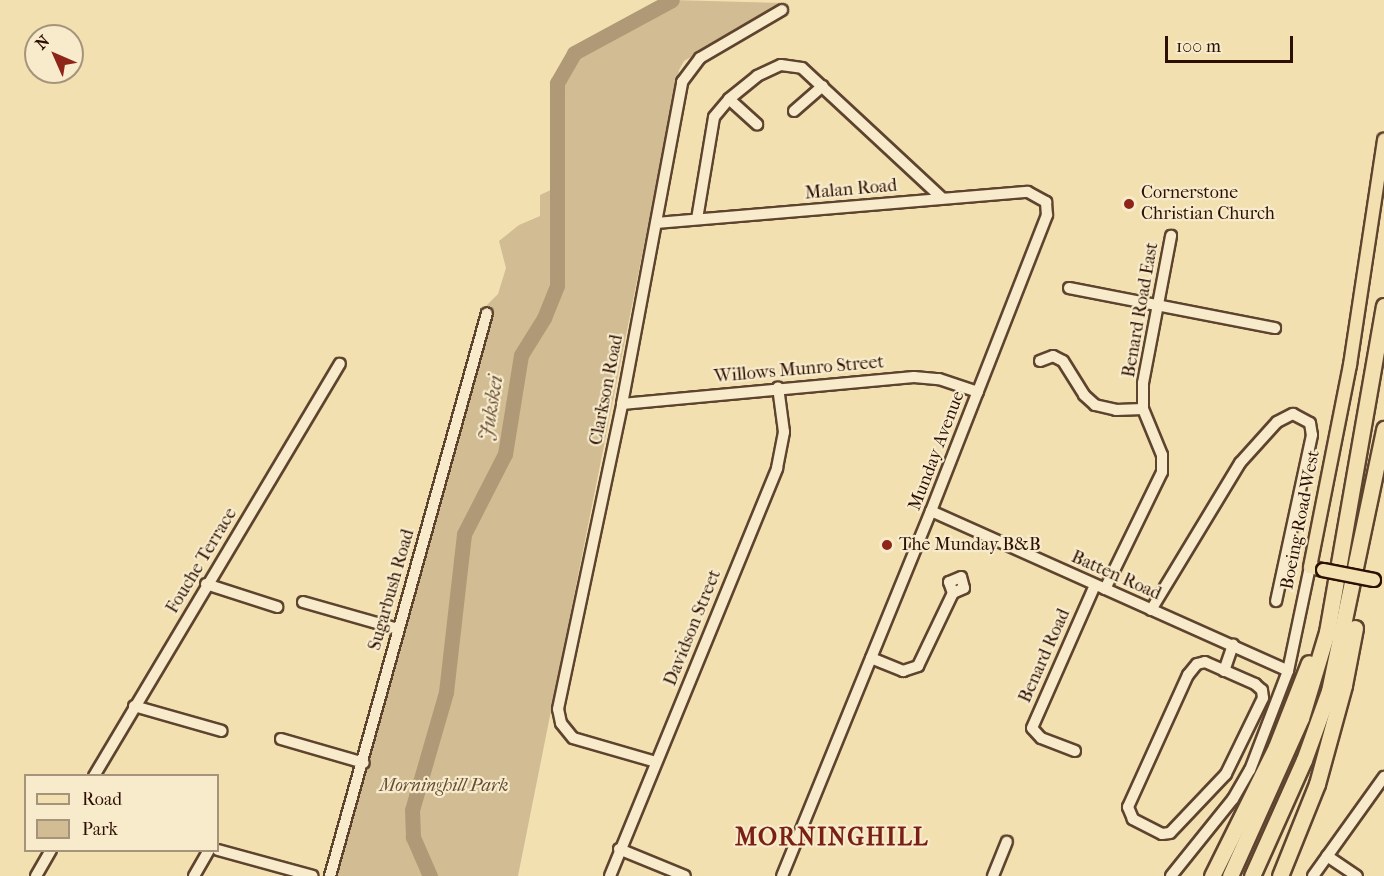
<!DOCTYPE html>
<html>
<head>
<meta charset="utf-8">
<style>
  body { margin:0 }
  #map { position:relative; width:1384px; height:876px; overflow:hidden; background:#f2e0b1; font-family:"IM FELL French Canon",serif }
  div>[style] { position:absolute }
  .green>* { inset:0; background:#d1bc93 }
  .river>* { height:15px; margin:-7.5px; padding:0 7.5px; transform-origin:7.5px; border-radius:7.5px; background:#af9976 }
  .roads { filter:drop-shadow(2px 0 #5e432e) drop-shadow(-2px 0 #5e432e) drop-shadow(0 2px #5e432e) drop-shadow(0 -2px #5e432e) }
  .minor>* { height:10px; margin:-5px; padding:0 5px; transform-origin:5px; border-radius:5px; background:#f7ebcc }
  .major>* { height:12px; margin:-6px; padding:0 6px; transform-origin:6px; border-radius:6px; background:#f2e0b1 }
  .highway>* { height:15px; margin:-7.5px; padding:0 7.5px; transform-origin:7.5px; border-radius:7.5px; background:#f2e0b1 }
  .bridges { filter:drop-shadow(2px 0 #2d0f02) drop-shadow(-2px 0 #2d0f02) drop-shadow(0 2px #2d0f02) drop-shadow(0 -2px #2d0f02) }
  .major-bridge>* { height:12px; margin:-6px; padding:0 6px; transform-origin:6px; border-radius:6px; background:#f2e0b1 }
  .dots>* { width:16px; height:16px; translate:-50% -50%; box-sizing:border-box; border:3px solid #f7ebcc; border-radius:50% }
  span { translate:-50% -50%; white-space:nowrap; text-align:center; line-height:1.15; -webkit-text-stroke:4.5px #f7ebcc; paint-order:stroke }
  .street-label { font-size:18px; color:#2d0f02 }
  .poi-label { font-size:18px; color:#2d0f02 }
  .left { translate:0 -50%; text-align:left }
  .park-label { font-size:18px; color:#664c35; font-style:italic }
  .water-label { font-size:20px; color:#684d36; font-style:italic }
  .district-label { font-size:24px; color:#7a1f14; font-weight:700; letter-spacing:1.5px }
  .legend { position:absolute; left:24px; top:774px; width:195px; height:78px; box-sizing:border-box; background:#f7ebcc; border:2px solid #a6937b; margin:0; padding:8px 10px; list-style:none; font-size:18px; color:#2d0f02 }
  .legend li { display:flex; align-items:center; gap:12px; height:30px }
  .legend b { width:30px; border:2px solid #a6937b }
  .north { position:absolute; left:24px; top:24px; width:60px; height:60px; box-sizing:border-box; background:#f7ebcc; border:2px solid #a6937b; border-radius:50%; rotate:315deg; font-size:16px; font-weight:700; line-height:24px; text-align:center; color:#2d0f02 }
  .north::after { content:''; display:block; margin:auto; width:21px; height:27px; background:#8f2418; clip-path:polygon(50% 0,100% 100%,50% 72%,0 100%) }
  .scale { position:absolute; left:1165px; top:36px; width:128px; height:27px; box-sizing:border-box; border:3px solid #2d0f02; border-top:0; padding-left:8px; font-size:18px; line-height:21px; white-space:nowrap; color:#2d0f02; -webkit-text-stroke:4px #f7ebcc; paint-order:stroke }
</style>
</head>
<body>
<div id="map">
  <div class="green">
    <div style="clip-path:polygon(672px 0,783px 3px,684px 61px,679px 70px,518px 876px,325px 876px,485px 307px,498px 294px,506px 268px,499px 241px,519px 225px,540px 216px,540px 195px,555px 188px,555px 99px,562px 69px,574px 53px)"></div>
  </div>
  <div class="river">
    <div style="left:430px;top:876px;width:43px;rotate:-113.6deg"></div>
    <div style="left:413px;top:837px;width:27px;rotate:-92deg"></div>
    <div style="left:412px;top:810px;width:123px;rotate:-73.9deg"></div>
    <div style="left:446px;top:692px;width:159px;rotate:-83.5deg"></div>
    <div style="left:464px;top:534px;width:90px;rotate:-62.9deg"></div>
    <div style="left:505px;top:454px;width:100px;rotate:-80.8deg"></div>
    <div style="left:521px;top:355px;width:44px;rotate:-58.1deg"></div>
    <div style="left:544px;top:318px;width:35px;rotate:-68deg"></div>
    <div style="left:557px;top:285px;width:202px;rotate:-90deg"></div>
    <div style="left:557px;top:83px;width:34px;rotate:-60deg"></div>
    <div style="left:574px;top:53px;width:111px;rotate:-28.4deg"></div>
  </div>
  <div class="roads">
    <div class="minor">
      <div style="left:729px;top:99px;width:38px;rotate:42deg"></div>
      <div style="left:794px;top:111px;width:38px;rotate:-41deg"></div>
      <div style="left:697px;top:219px;width:103px;rotate:-80.5deg"></div>
      <div style="left:714px;top:117px;width:23px;rotate:-50deg"></div>
      <div style="left:729px;top:99px;width:36px;rotate:-39deg"></div>
      <div style="left:757px;top:76px;width:26px;rotate:-25deg"></div>
      <div style="left:781px;top:65px;width:21px;rotate:8deg"></div>
      <div style="left:802px;top:68px;width:191px;rotate:42.9deg"></div>
      <div style="left:656px;top:223px;width:373px;rotate:-4.8deg"></div>
      <div style="left:1028px;top:192px;width:21px;rotate:29deg"></div>
      <div style="left:1046px;top:202px;width:13px;rotate:86deg"></div>
      <div style="left:1047px;top:215px;width:318px;rotate:111.4deg"></div>
      <div style="left:931px;top:511px;width:394px;rotate:112.2deg"></div>
      <div style="left:1069px;top:288px;width:210px;rotate:11deg"></div>
      <div style="left:1040px;top:361px;width:14px;rotate:-21deg"></div>
      <div style="left:1053px;top:356px;width:11px;rotate:27deg"></div>
      <div style="left:1063px;top:361px;width:40px;rotate:58deg"></div>
      <div style="left:1084px;top:395px;width:15px;rotate:42deg"></div>
      <div style="left:1095px;top:405px;width:22px;rotate:13deg"></div>
      <div style="left:1116px;top:410px;width:27px;rotate:-2deg"></div>
      <div style="left:622px;top:404px;width:293px;rotate:-5.3deg"></div>
      <div style="left:914px;top:377px;width:25px;rotate:5deg"></div>
      <div style="left:939px;top:379px;width:41px;rotate:18.4deg"></div>
      <div style="left:931px;top:511px;width:391px;rotate:24.1deg"></div>
      <div style="left:206px;top:584px;width:75px;rotate:17.9deg"></div>
      <div style="left:1105px;top:589px;width:130px;rotate:-64deg"></div>
      <div style="left:1162px;top:472px;width:17px;rotate:-90deg"></div>
      <div style="left:1162px;top:455px;width:50px;rotate:-112.4deg"></div>
      <div style="left:1143px;top:409px;width:26px;rotate:-90deg"></div>
      <div style="left:1143px;top:383px;width:150px;rotate:-79.2deg"></div>
      <div style="left:303px;top:602px;width:99px;rotate:15.9deg"></div>
      <div style="left:1151px;top:610px;width:172px;rotate:-58.8deg"></div>
      <div style="left:1240px;top:463px;width:55px;rotate:-47.9deg"></div>
      <div style="left:1277px;top:422px;width:18px;rotate:-27deg"></div>
      <div style="left:1293px;top:414px;width:19px;rotate:28deg"></div>
      <div style="left:1310px;top:423px;width:12px;rotate:81deg"></div>
      <div style="left:1312px;top:435px;width:170px;rotate:102.2deg"></div>
      <div style="left:871px;top:658px;width:35px;rotate:22deg"></div>
      <div style="left:903px;top:671px;width:16px;rotate:-18deg"></div>
      <div style="left:918px;top:666px;width:81px;rotate:-64.4deg"></div>
      <div style="left:953px;top:593px;width:12px;rotate:-24deg"></div>
      <div style="left:964px;top:588px;width:11px;rotate:-105deg"></div>
      <div style="left:961px;top:577px;width:13px;rotate:157deg"></div>
      <div style="left:949px;top:582px;width:12px;rotate:70deg"></div>
      <div style="left:1205px;top:662px;width:55px;rotate:23.7deg"></div>
      <div style="left:1255px;top:684px;width:9px;rotate:41deg"></div>
      <div style="left:1262px;top:690px;width:8px;rotate:83deg"></div>
      <div style="left:1263px;top:698px;width:85px;rotate:116deg"></div>
      <div style="left:1226px;top:774px;width:81px;rotate:133.5deg"></div>
      <div style="left:1170px;top:833px;width:8px;rotate:173deg"></div>
      <div style="left:1162px;top:834px;width:33px;rotate:-153deg"></div>
      <div style="left:1133px;top:819px;width:13px;rotate:-113deg"></div>
      <div style="left:1128px;top:807px;width:145px;rotate:-65.6deg"></div>
      <div style="left:1188px;top:675px;width:14px;rotate:-51deg"></div>
      <div style="left:1197px;top:664px;width:8px;rotate:-14deg"></div>
      <div style="left:1224px;top:671px;width:28px;rotate:-71deg"></div>
      <div style="left:134px;top:706px;width:91px;rotate:15.9deg"></div>
      <div style="left:281px;top:739px;width:86px;rotate:16.1deg"></div>
      <div style="left:1075px;top:751px;width:36px;rotate:-159deg"></div>
      <div style="left:1041px;top:738px;width:13px;rotate:-132deg"></div>
      <div style="left:1032px;top:728px;width:156px;rotate:-66.2deg"></div>
      <div style="left:656px;top:762px;width:86px;rotate:-163.9deg"></div>
      <div style="left:573px;top:738px;width:19px;rotate:-129deg"></div>
      <div style="left:561px;top:723px;width:14px;rotate:-102deg"></div>
      <div style="left:558px;top:709px;width:312px;rotate:-78.1deg"></div>
      <div style="left:622px;top:404px;width:328px;rotate:-79.4deg"></div>
      <div style="left:682px;top:82px;width:30px;rotate:-53deg"></div>
      <div style="left:700px;top:58px;width:95px;rotate:-30.3deg"></div>
      <div style="left:94px;top:776px;width:480px;rotate:-59.2deg"></div>
      <div style="left:619px;top:849px;width:71px;rotate:22.2deg"></div>
      <div style="left:218px;top:850px;width:98px;rotate:15.3deg"></div>
      <div style="left:1327px;top:856px;width:36px;rotate:34deg"></div>
      <div style="left:36px;top:876px;width:30px;rotate:-60deg"></div>
      <div style="left:194px;top:876px;width:30px;rotate:-60deg"></div>
      <div style="left:330px;top:876px;width:584px;rotate:-74.42deg"></div>
      <div style="left:610px;top:876px;width:441px;rotate:-67.7deg"></div>
      <div style="left:777px;top:468px;width:37px;rotate:-79deg"></div>
      <div style="left:784px;top:432px;width:45px;rotate:-97.6deg"></div>
      <div style="left:993px;top:876px;width:37px;rotate:-68deg"></div>
      <div style="left:1171px;top:876px;width:99px;rotate:-51.2deg"></div>
      <div style="left:1233px;top:799px;width:34px;rotate:-60deg"></div>
      <div style="left:1250px;top:770px;width:106px;rotate:-69deg"></div>
      <div style="left:1288px;top:671px;width:106px;rotate:-78.1deg"></div>
      <div style="left:1313px;top:876px;width:122px;rotate:-54.4deg"></div>
    </div>
    <div class="major">
      <div style="left:1323px;top:570px;width:13px;rotate:-167deg"></div>
      <div style="left:1310px;top:567px;width:206px;rotate:-78.8deg"></div>
      <div style="left:1350px;top:365px;width:228px;rotate:-81.4deg"></div>
    </div>
    <div class="highway">
      <div style="left:1212px;top:876px;width:144px;rotate:-63.6deg"></div>
      <div style="left:1276px;top:747px;width:90px;rotate:-68.6deg"></div>
      <div style="left:1230px;top:876px;width:173px;rotate:-65.8deg"></div>
      <div style="left:1301px;top:718px;width:90px;rotate:-73.2deg"></div>
      <div style="left:1327px;top:632px;width:331px;rotate:-80.1deg"></div>
      <div style="left:1252px;top:876px;width:127px;rotate:-65.9deg"></div>
      <div style="left:1304px;top:760px;width:73px;rotate:-70.1deg"></div>
      <div style="left:1329px;top:691px;width:268px;rotate:-78.1deg"></div>
      <div style="left:1280px;top:876px;width:99px;rotate:-68.1deg"></div>
      <div style="left:1317px;top:784px;width:103px;rotate:-74.7deg"></div>
      <div style="left:1344px;top:685px;width:58px;rotate:-79.1deg"></div>
    </div>
  </div>
  <div class="bridges">
    <div class="major-bridge">
      <div style="left:1323px;top:570px;width:52px;rotate:11.1deg"></div>
    </div>
  </div>
  <div class="dots">
    <div style="left:1129px;top:204px;background:#8f2418"></div>
    <div style="left:887px;top:545px;background:#8f2418"></div>
  </div>
  <div class="street-label">
    <span style="left:851px;top:190px;rotate:-5deg">Malan Road</span>
    <span style="left:1141px;top:310px;rotate:-80deg">Benard Road East</span>
    <span style="left:799px;top:370px;rotate:-5deg">Willows Munro Street</span>
    <span style="left:607px;top:390px;rotate:-79deg">Clarkson Road</span>
    <span style="left:937px;top:451px;rotate:-69deg">Munday Avenue</span>
    <span style="left:1301px;top:520px;rotate:-79deg">Boeing Road West</span>
    <span style="left:202px;top:561px;rotate:-59deg">Fouche Terrace</span>
    <span style="left:1116px;top:576px;rotate:24deg">Batten Road</span>
    <span style="left:392px;top:590px;rotate:-74deg">Sugarbush Road</span>
    <span style="left:693px;top:628px;rotate:-68deg">Davidson Street</span>
    <span style="left:1045px;top:656px;rotate:-66deg">Benard Road</span>
  </div>
  <div class="poi-label">
    <span class="left" style="left:1141px;top:204px">Cornerstone<br>Christian Church</span>
    <span class="left" style="left:899px;top:545px">The Munday B&amp;B</span>
  </div>
  <div class="park-label">
    <span style="left:444px;top:786px">Morninghill Park</span>
  </div>
  <div class="water-label">
    <span style="left:491px;top:408px;rotate:-81deg">Jukskei</span>
  </div>
  <div class="district-label">
    <span style="left:832px;top:838px">MORNINGHILL</span>
  </div>
  <ul class="legend">
  <li><b style="height:8px;background:#f2e0b1"></b>Road</li>
  <li><b style="height:16px;background:#d1bc93"></b>Park</li>
  </ul>
  <div class="north">N</div>
  <div class="scale">100 m</div>
</div>
</body>
</html>
